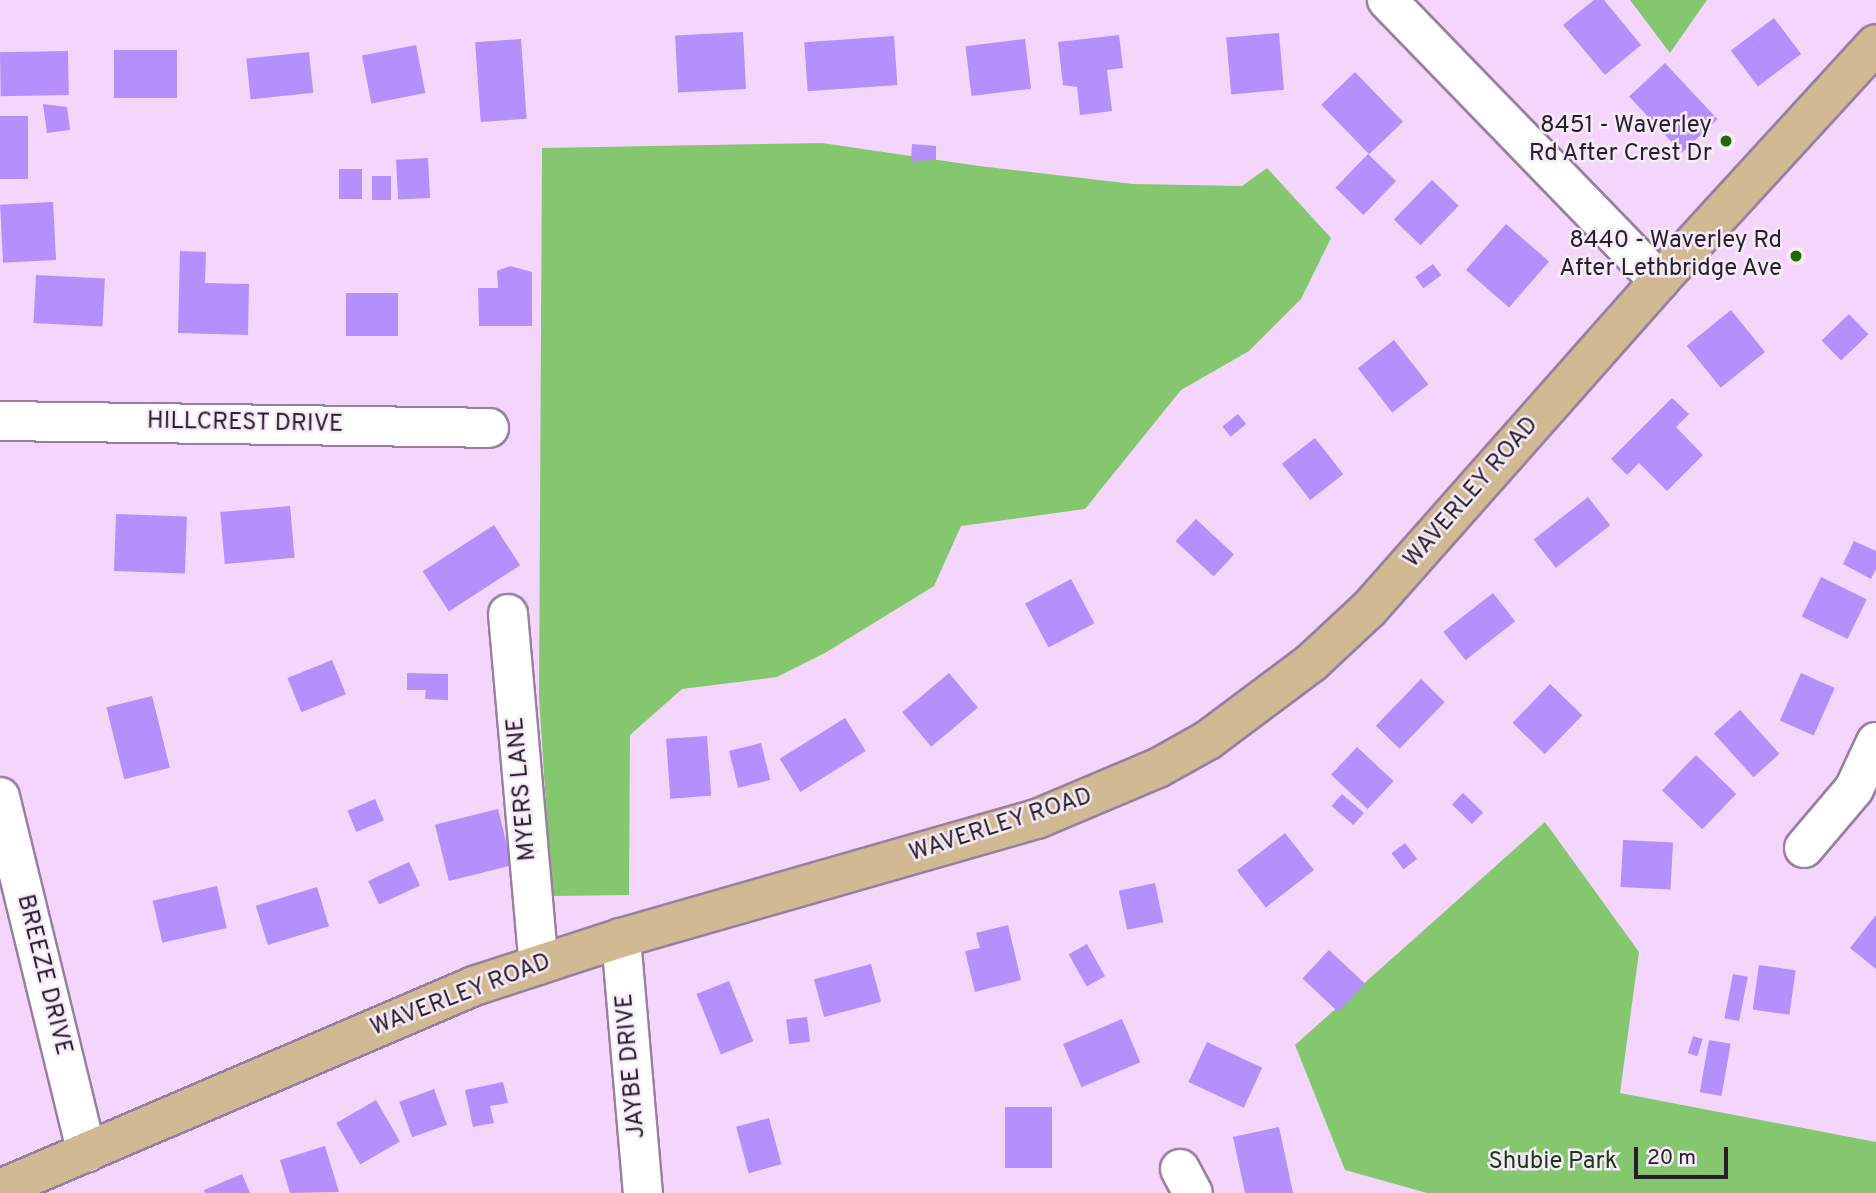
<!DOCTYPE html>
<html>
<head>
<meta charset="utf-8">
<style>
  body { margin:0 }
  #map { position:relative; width:1876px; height:1193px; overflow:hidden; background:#f4d6fc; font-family:Overpass,sans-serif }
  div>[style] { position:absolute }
  .green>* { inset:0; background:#84c76f }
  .building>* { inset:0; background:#b58ffb; transform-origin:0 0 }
  .roads { filter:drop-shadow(2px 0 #997ea1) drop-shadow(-2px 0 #997ea1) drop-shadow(0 2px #997ea1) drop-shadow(0 -2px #997ea1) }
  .minor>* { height:38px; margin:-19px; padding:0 19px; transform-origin:19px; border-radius:19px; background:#fff }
  .major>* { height:38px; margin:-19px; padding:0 19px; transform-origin:19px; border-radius:19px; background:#d1ba93 }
  .dots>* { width:19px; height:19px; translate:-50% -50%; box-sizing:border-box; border:4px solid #f7ebfa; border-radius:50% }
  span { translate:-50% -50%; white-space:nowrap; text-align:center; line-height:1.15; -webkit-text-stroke:5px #f7ebfa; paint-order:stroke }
  .poi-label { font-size:24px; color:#291e2c }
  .right { translate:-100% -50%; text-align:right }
  .street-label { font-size:24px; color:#291e2c }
  .park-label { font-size:24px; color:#1b3911 }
  .scale { position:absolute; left:1634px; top:1147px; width:94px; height:32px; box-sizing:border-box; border:4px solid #291e2c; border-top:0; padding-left:9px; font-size:21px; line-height:24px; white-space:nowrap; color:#291e2c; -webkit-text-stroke:5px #f7ebfa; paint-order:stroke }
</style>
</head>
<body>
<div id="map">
  <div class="green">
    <div style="clip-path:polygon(1630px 0,1707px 0,1670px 53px)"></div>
    <div style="clip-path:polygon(822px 143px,979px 166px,1133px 184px,1242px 186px,1267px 168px,1331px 238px,1301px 299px,1249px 351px,1181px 390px,1085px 509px,961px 526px,934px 586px,825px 653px,777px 677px,682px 689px,630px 735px,629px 895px,552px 896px,539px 697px,542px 148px)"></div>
    <div style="clip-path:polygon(1545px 822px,1639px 952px,1620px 1093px,1876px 1142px,1876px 1193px,1427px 1193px,1345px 1170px,1295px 1045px)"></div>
  </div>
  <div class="building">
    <div style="clip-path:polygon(1594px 0,1604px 0,1641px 45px,1605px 75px,1563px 25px)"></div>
    <div style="left:1774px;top:18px;width:45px;height:54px;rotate:53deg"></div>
    <div style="left:743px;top:32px;width:57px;height:68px;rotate:87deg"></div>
    <div style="left:1279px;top:33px;width:57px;height:53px;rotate:85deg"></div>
    <div style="clip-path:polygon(1119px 35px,1123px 68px,1107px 70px,1112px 111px,1080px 115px,1077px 87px,1063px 85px,1058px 42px)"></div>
    <div style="left:894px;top:36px;width:49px;height:90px;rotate:86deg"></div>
    <div style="left:521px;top:39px;width:80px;height:46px;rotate:86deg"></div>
    <div style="left:1025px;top:39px;width:50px;height:60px;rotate:83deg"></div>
    <div style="left:416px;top:45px;width:49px;height:55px;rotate:79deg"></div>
    <div style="left:177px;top:50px;width:48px;height:63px;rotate:90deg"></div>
    <div style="left:68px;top:51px;width:44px;height:68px;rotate:89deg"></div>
    <div style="left:309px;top:52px;width:41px;height:63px;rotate:84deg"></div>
    <div style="left:1665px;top:63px;width:77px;height:49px;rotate:47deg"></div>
    <div style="left:1355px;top:72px;width:69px;height:47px;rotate:46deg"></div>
    <div style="clip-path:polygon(43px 104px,67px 107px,70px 130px,47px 133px)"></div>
    <div style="left:0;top:116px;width:28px;height:63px"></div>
    <div style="clip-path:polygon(912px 144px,936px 146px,936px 160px,911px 161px)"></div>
    <div style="left:1368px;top:154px;width:39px;height:47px;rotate:44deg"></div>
    <div style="left:428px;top:158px;width:40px;height:32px;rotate:87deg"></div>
    <div style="left:339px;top:169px;width:23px;height:30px"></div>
    <div style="left:372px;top:176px;width:19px;height:24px"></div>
    <div style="left:1432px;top:180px;width:37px;height:55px;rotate:44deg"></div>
    <div style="left:53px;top:202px;width:58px;height:53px;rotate:87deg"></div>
    <div style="left:1506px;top:224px;width:57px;height:61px;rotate:41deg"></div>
    <div style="clip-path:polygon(180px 251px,206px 252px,205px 283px,249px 284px,248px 335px,178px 333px)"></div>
    <div style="left:1433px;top:264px;width:14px;height:22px;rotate:54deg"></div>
    <div style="clip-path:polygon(510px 266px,532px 272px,532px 326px,479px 326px,478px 288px,498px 288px,497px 271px)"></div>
    <div style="left:36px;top:275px;width:69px;height:48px;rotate:3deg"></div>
    <div style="left:346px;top:293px;width:52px;height:43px"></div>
    <div style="left:1731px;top:310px;width:54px;height:57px;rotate:51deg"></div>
    <div style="left:1849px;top:314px;width:28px;height:38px;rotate:46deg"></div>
    <div style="left:1394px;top:340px;width:56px;height:46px;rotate:52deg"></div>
    <div style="clip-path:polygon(1672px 398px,1689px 414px,1676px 427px,1703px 455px,1667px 491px,1639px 463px,1627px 475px,1611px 459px)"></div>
    <div style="left:1238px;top:414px;width:13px;height:20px;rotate:51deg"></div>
    <div style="left:1315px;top:438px;width:46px;height:42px;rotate:52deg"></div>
    <div style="left:1588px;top:497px;width:36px;height:69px;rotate:52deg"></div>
    <div style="left:290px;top:506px;width:52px;height:70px;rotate:85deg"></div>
    <div style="left:116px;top:514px;width:71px;height:57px;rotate:2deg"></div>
    <div style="left:1196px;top:519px;width:52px;height:30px;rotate:43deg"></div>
    <div style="left:494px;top:525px;width:48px;height:85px;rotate:57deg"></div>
    <div style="clip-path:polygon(1854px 541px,1876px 551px,1876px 569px,1871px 579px,1843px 564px)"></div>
    <div style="left:1821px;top:577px;width:51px;height:44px;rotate:26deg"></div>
    <div style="left:1071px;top:579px;width:50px;height:52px;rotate:62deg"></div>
    <div style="left:1493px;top:593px;width:36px;height:63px;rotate:52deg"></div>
    <div style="left:332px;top:660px;width:37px;height:48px;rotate:68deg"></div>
    <div style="clip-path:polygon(407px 673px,448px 674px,448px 700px,425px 699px,426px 690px,407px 690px)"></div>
    <div style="left:949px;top:673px;width:45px;height:61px;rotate:50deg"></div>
    <div style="left:1801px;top:673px;width:37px;height:52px;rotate:24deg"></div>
    <div style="left:1421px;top:679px;width:33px;height:65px;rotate:44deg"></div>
    <div style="left:1550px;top:684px;width:45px;height:54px;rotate:44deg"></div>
    <div style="left:152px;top:696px;width:74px;height:47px;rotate:76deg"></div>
    <div style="left:1740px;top:710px;width:59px;height:35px;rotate:48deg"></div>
    <div style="left:845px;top:718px;width:39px;height:77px;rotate:58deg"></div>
    <div style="left:707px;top:736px;width:60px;height:41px;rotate:86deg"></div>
    <div style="left:761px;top:743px;width:38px;height:33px;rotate:76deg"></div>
    <div style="left:1357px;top:747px;width:50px;height:38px;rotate:43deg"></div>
    <div style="left:1696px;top:755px;width:56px;height:49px;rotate:44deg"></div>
    <div style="left:1463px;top:793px;width:28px;height:16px;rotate:44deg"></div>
    <div style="left:1342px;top:794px;width:29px;height:16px;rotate:41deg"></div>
    <div style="left:375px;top:799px;width:23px;height:30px;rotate:67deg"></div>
    <div style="left:498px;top:809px;width:58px;height:65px;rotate:76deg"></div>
    <div style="left:1285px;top:833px;width:47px;height:61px;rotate:52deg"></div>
    <div style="left:1623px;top:840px;width:50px;height:47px;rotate:3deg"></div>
    <div style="left:1405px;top:843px;width:20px;height:17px;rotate:53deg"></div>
    <div style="left:409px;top:862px;width:26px;height:45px;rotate:65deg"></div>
    <div style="left:1155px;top:883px;width:40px;height:37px;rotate:78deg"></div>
    <div style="left:217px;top:886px;width:43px;height:66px;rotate:77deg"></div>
    <div style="left:317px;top:887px;width:41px;height:64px;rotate:73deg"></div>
    <div style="clip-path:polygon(1876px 915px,1876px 969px,1850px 948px)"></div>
    <div style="clip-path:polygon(1008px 925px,1021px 980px,975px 992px,965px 951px,980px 948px,976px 933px)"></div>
    <div style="left:1087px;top:944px;width:37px;height:21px;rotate:61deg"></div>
    <div style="left:1329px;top:950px;width:49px;height:39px;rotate:43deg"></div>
    <div style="left:871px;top:964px;width:39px;height:59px;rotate:75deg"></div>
    <div style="left:1759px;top:965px;width:37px;height:45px;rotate:8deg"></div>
    <div style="left:1733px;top:974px;width:15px;height:45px;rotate:11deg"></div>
    <div style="left:729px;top:981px;width:65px;height:35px;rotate:68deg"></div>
    <div style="left:807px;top:1017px;width:25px;height:21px;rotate:83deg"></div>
    <div style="left:1122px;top:1019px;width:47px;height:64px;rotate:67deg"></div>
    <div style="left:1693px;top:1036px;width:10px;height:18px;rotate:17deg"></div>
    <div style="left:1709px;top:1040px;width:22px;height:53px;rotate:10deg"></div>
    <div style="left:1207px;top:1042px;width:61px;height:44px;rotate:25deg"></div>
    <div style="clip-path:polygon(503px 1082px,508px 1103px,490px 1106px,494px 1123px,473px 1127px,465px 1090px)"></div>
    <div style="left:434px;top:1089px;width:38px;height:37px;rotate:70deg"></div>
    <div style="left:376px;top:1100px;width:48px;height:46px;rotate:60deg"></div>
    <div style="left:1005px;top:1107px;width:47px;height:61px"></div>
    <div style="left:769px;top:1118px;width:48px;height:34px;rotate:75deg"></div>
    <div style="clip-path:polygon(1279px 1127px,1293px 1193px,1245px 1193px,1233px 1137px)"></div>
    <div style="clip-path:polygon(325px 1146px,339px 1192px,290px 1193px,280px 1160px)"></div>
    <div style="clip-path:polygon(242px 1174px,250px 1193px,205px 1193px,204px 1190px)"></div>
  </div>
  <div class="roads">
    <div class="minor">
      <div style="left:1387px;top:0;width:391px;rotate:45.9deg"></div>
      <div style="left:0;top:421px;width:489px;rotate:0.8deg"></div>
      <div style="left:508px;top:614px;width:352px;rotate:85deg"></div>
      <div style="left:0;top:797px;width:366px;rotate:76.3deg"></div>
      <div style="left:1804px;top:848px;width:77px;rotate:-49.7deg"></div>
      <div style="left:1854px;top:789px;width:52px;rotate:-64.9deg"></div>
      <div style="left:621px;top:938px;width:256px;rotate:85.1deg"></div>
      <div style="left:1180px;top:1169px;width:27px;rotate:62deg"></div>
    </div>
    <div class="major">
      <div style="left:0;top:1189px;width:516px;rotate:-23.18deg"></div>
      <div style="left:474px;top:986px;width:155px;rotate:-18.1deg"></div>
      <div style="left:621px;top:938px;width:433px;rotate:-16deg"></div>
      <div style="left:1037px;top:819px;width:131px;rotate:-22.9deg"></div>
      <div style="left:1158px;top:768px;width:57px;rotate:-29.2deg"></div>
      <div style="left:1208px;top:740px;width:129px;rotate:-36.8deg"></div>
      <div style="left:1311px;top:663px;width:79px;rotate:-43deg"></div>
      <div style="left:1369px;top:609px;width:438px;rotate:-48.5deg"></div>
      <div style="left:1659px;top:281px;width:321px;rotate:-47.5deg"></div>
    </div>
  </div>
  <div class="dots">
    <div style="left:1726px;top:141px;background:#246800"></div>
    <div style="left:1796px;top:256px;background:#246800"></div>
  </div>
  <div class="poi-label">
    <span class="right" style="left:1712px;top:141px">8451 - Waverley<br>Rd After Crest Dr</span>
    <span class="right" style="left:1782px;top:256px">8440 - Waverley Rd<br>After Lethbridge Ave</span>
  </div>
  <div class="street-label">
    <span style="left:245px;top:424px;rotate:1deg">HILLCREST DRIVE</span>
    <span style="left:1472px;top:493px;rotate:-49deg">WAVERLEY ROAD</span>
    <span style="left:523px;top:789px;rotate:-95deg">MYERS LANE</span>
    <span style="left:1001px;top:826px;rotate:-18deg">WAVERLEY ROAD</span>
    <span style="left:43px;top:975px;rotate:76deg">BREEZE DRIVE</span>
    <span style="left:461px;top:996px;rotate:-21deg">WAVERLEY ROAD</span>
    <span style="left:632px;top:1066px;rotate:-95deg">JAYBE DRIVE</span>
  </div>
  <div class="park-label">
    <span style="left:1553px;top:1163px">Shubie Park</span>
  </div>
  <div class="scale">20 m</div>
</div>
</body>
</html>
